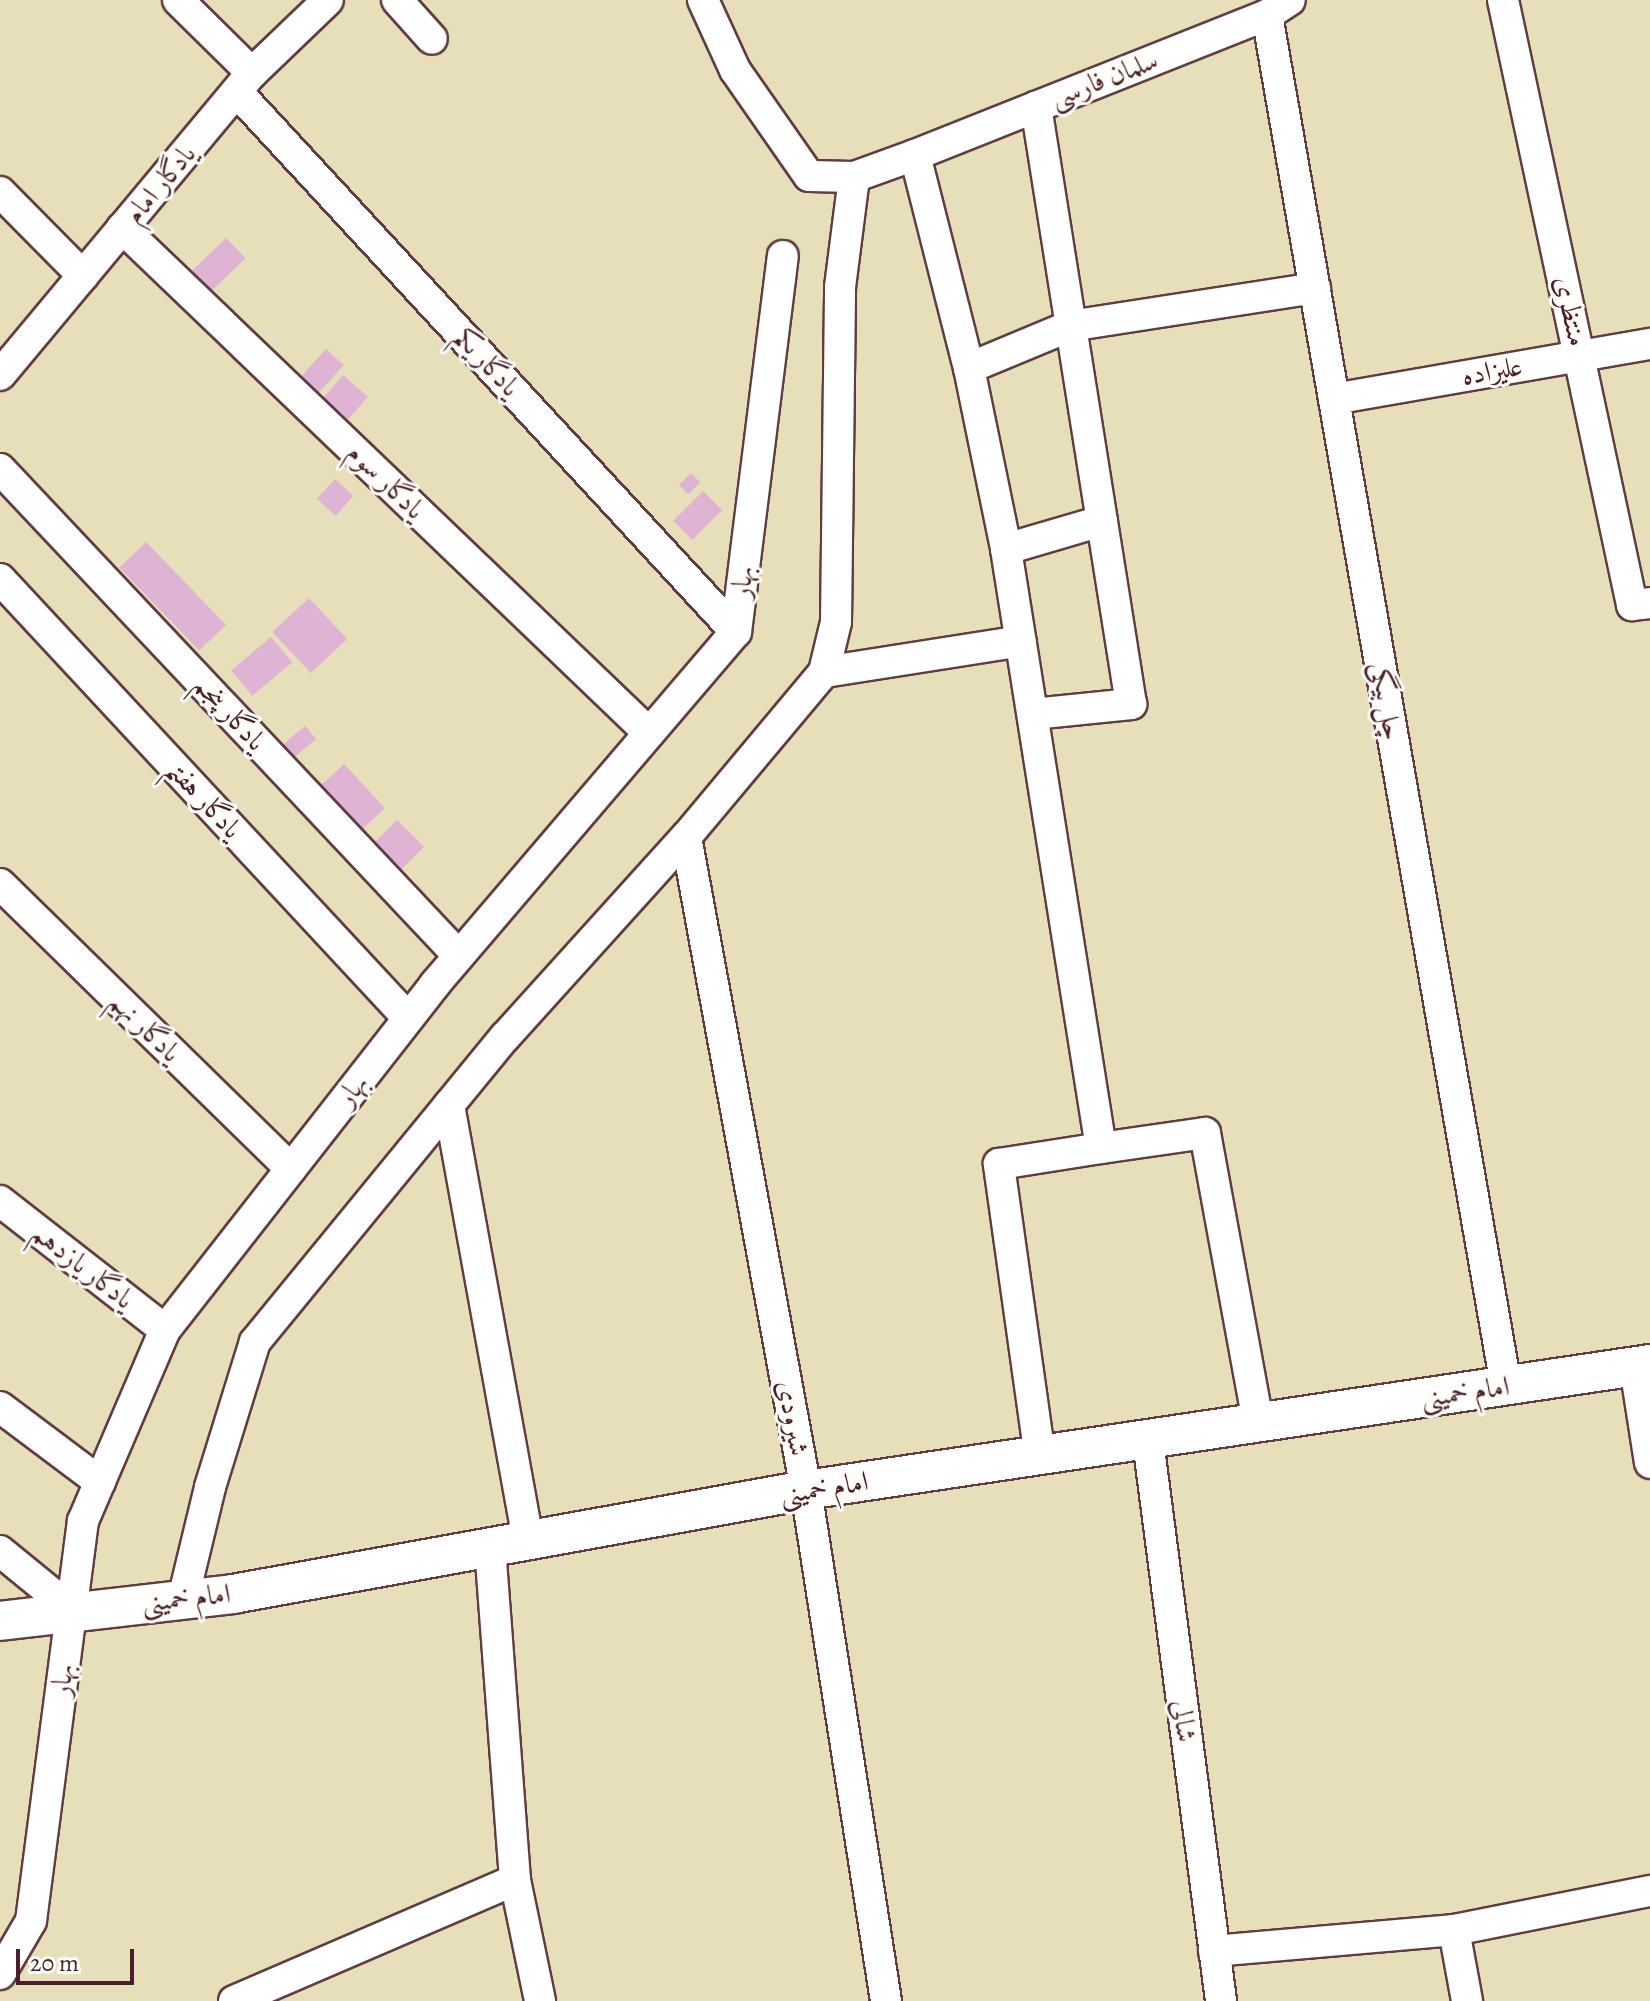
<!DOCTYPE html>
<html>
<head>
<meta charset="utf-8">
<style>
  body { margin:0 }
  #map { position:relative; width:1650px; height:2001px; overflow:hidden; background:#e6dfba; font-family:Alegreya,Amiri,serif }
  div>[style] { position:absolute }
  .building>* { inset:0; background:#dfb3d4; transform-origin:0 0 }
  .roads { filter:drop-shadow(2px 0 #613c40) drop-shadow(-2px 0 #613c40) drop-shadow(0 2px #613c40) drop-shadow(0 -2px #613c40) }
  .minor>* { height:30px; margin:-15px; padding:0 15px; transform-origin:15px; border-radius:15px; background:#fff }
  .tertiary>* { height:38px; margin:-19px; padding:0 19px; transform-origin:19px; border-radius:19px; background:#fff }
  span { translate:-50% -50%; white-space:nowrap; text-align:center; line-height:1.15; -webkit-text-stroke:6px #fdfcf7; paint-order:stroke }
  .street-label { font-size:28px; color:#4a1f2b }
  .scale { position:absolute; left:16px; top:1949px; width:118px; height:36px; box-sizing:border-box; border:4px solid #4a1f2b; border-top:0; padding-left:10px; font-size:24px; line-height:28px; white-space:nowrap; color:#4a1f2b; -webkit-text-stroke:6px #fdfcf7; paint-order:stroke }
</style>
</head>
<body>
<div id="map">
  <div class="building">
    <div style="left:226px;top:238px;width:28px;height:58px;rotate:46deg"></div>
    <div style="left:326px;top:349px;width:24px;height:45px;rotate:42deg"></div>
    <div style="left:343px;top:375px;width:33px;height:43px;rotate:41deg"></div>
    <div style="left:691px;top:473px;width:13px;height:17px;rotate:45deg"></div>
    <div style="left:335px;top:479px;width:25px;height:27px;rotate:42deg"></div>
    <div style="left:703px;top:491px;width:27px;height:42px;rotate:45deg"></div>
    <div style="left:146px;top:542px;width:115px;height:37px;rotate:46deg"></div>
    <div style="left:309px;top:598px;width:56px;height:50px;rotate:47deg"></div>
    <div style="left:271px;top:637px;width:33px;height:52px;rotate:50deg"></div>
    <div style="left:305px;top:726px;width:17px;height:29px;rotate:50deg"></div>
    <div style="left:344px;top:764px;width:60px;height:39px;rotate:47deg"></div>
    <div style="left:397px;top:820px;width:38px;height:32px;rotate:45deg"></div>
  </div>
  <div class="roads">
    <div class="minor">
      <div style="left:178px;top:0;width:104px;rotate:44.6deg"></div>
      <div style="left:397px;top:0;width:52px;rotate:48.1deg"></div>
      <div style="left:703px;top:0;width:77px;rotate:65.4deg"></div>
      <div style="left:735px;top:70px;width:129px;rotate:55.1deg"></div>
      <div style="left:809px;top:176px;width:45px;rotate:1.3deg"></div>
      <div style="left:854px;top:177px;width:65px;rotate:-19.8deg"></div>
      <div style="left:915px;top:155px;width:220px;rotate:75.8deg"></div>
      <div style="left:969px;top:368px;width:185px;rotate:78.4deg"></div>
      <div style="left:1006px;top:549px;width:606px;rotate:80.99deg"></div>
      <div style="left:1101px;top:1148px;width:105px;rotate:-8.2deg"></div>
      <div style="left:1205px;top:1133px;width:293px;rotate:79.6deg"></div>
      <div style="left:1503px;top:0;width:619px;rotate:77.96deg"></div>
      <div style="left:1632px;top:605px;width:18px;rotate:-6deg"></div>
      <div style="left:1267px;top:15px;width:1392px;rotate:80.11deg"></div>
      <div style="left:237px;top:92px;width:735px;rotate:47.26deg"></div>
      <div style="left:915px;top:155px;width:379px;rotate:-21.7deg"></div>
      <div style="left:1267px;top:15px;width:27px;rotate:-33deg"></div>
      <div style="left:0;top:192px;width:118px;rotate:45.3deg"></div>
      <div style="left:122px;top:228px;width:730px;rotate:43.78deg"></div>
      <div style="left:969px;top:368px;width:109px;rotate:-22.6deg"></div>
      <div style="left:1070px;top:326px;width:248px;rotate:-8.8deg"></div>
      <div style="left:0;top:375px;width:393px;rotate:-50.2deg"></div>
      <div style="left:252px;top:73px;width:105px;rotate:-43.8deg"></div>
      <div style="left:1334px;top:399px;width:321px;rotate:-9.9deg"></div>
      <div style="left:0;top:469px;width:669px;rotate:46.7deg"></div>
      <div style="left:1006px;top:549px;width:100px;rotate:-16.3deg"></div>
      <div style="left:0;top:579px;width:599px;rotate:47.1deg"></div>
      <div style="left:824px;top:672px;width:199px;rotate:-8.9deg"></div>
      <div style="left:1033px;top:714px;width:99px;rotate:-5.8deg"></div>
      <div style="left:1131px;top:704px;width:605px;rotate:-99.03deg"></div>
      <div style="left:686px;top:837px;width:664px;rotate:79.59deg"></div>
      <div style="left:806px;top:1490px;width:517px;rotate:81.1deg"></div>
      <div style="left:0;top:884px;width:407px;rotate:44.4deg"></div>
      <div style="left:449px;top:1105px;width:443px;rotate:79.7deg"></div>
      <div style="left:0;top:1201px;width:209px;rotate:38deg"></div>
      <div style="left:1635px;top:1367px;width:97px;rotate:81.1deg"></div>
      <div style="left:0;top:1407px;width:125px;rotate:36.9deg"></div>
      <div style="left:1148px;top:1441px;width:565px;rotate:82.57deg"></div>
      <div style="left:1040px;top:1457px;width:296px;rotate:-98deg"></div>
      <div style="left:999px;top:1164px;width:103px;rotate:-8.9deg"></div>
      <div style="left:490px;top:1547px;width:334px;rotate:85.7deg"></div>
      <div style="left:515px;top:1880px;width:124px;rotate:78.3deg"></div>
      <div style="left:0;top:1551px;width:93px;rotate:39.3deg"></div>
      <div style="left:183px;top:1599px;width:115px;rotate:-76.4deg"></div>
      <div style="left:210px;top:1487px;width:152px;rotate:-72.8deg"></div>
      <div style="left:255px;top:1342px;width:394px;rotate:-50.7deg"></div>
      <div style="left:505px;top:1037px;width:270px;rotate:-47.9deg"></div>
      <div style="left:686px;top:837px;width:215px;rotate:-50.1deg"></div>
      <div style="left:824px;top:672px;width:51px;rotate:-76.5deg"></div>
      <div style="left:836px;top:622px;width:335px;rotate:-89.3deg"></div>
      <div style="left:840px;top:287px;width:111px;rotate:-82.7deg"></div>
      <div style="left:1454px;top:1930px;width:72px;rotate:79.6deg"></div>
      <div style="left:1214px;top:1951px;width:241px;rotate:-5deg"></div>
      <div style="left:1454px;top:1930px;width:200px;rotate:-11.3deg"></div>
      <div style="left:0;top:1974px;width:61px;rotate:-59.7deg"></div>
      <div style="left:31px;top:1921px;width:403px;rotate:-82.6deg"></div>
      <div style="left:83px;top:1521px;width:208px;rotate:-66.8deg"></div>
      <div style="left:165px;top:1330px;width:439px;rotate:-52deg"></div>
      <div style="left:435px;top:984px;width:463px;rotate:-49.5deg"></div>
      <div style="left:736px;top:632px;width:379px;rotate:-82.9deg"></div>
      <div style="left:234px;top:2001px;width:306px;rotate:-23.3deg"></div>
    </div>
    <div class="tertiary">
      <div style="left:0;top:1621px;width:235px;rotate:-6.6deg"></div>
      <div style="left:233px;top:1594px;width:582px;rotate:-10.29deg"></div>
      <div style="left:806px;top:1490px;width:853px;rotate:-8.49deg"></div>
    </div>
  </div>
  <div class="street-label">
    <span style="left:1104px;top:79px;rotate:-21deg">سلمان فارسی</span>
    <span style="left:160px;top:184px;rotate:-50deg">یادگار امام</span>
    <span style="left:1571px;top:311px;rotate:78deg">منتظری</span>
    <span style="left:487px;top:362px;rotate:47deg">یادگار یکم</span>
    <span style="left:1492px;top:371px;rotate:-10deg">علیزاده</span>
    <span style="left:386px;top:481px;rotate:44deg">یادگار سوم</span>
    <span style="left:742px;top:582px;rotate:-83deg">بهار</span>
    <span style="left:1387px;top:701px;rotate:80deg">چل بیگی</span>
    <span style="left:230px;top:713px;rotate:47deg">یادگار پنجم</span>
    <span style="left:204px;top:799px;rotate:47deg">یادگار هفتم</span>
    <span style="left:145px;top:1027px;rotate:44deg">یادگار نهم</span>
    <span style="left:352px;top:1090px;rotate:-52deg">بهار</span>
    <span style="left:83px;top:1266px;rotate:38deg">یادگار یازدهم</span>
    <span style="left:1465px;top:1392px;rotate:-8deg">امام خمینی</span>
    <span style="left:793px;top:1418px;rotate:80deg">شیرودی</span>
    <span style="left:824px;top:1488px;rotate:-9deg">امام خمینی</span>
    <span style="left:186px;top:1598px;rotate:-6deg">امام خمینی</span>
    <span style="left:62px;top:1680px;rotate:-83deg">بهار</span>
    <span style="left:1184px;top:1721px;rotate:83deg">شالی</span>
  </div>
  <div class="scale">20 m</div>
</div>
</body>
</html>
